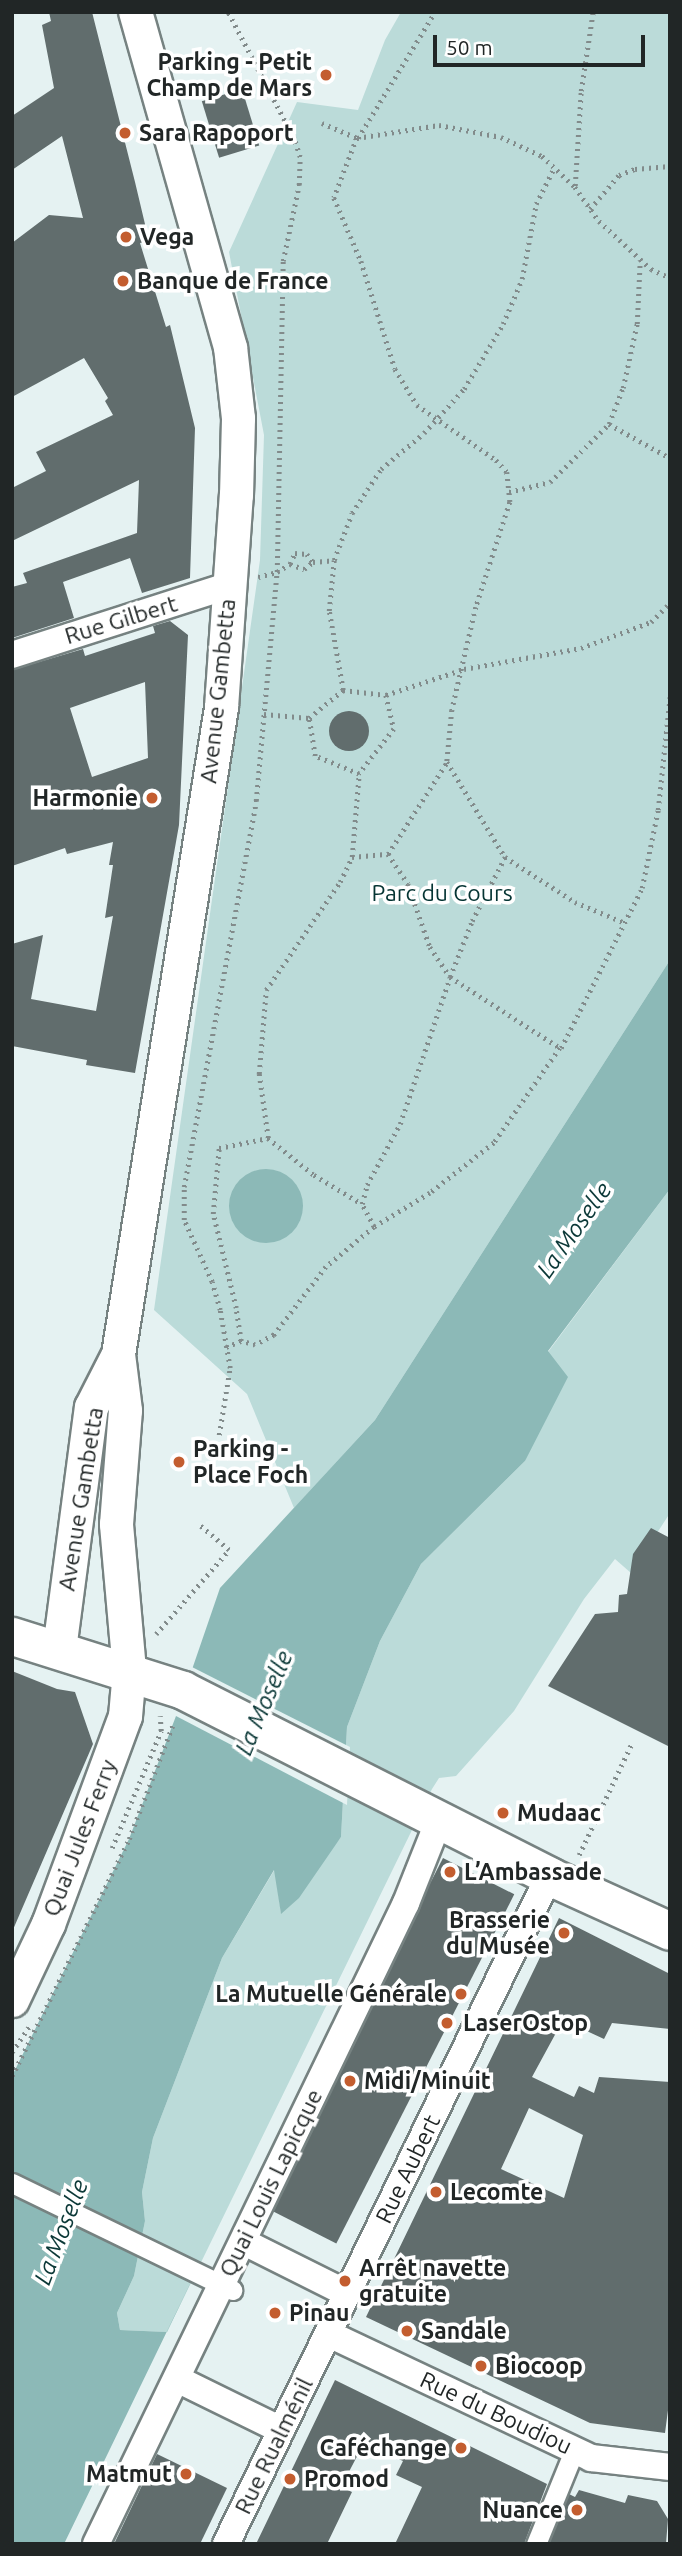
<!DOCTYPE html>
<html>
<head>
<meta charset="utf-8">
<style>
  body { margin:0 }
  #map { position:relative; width:682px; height:2556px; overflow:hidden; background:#e5f2f2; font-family:Ubuntu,sans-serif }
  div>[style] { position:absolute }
  .green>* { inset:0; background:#bbdbd9 }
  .water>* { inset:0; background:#8cb9b7 }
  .round { border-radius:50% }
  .pier>* { inset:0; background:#e5f2f2 }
  .building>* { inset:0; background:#616d6d; transform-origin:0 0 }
  .path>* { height:4.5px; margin-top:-2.25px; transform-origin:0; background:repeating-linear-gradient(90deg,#828b8b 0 2px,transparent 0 7px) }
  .roads { filter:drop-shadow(2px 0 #768281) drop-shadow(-2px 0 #768281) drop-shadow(0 2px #768281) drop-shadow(0 -2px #768281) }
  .pedestrian>* { height:19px; margin:-9.5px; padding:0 9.5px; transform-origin:9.5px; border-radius:9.5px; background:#fff }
  .minor>* { height:26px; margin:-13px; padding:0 13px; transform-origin:13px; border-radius:13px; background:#fff }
  .tertiary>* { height:33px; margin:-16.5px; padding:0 16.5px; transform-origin:16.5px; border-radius:16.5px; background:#fff }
  .secondary>* { height:37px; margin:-18.5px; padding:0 18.5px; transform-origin:18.5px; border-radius:18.5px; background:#fff }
  .dots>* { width:19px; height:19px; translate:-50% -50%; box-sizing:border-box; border:4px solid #fff; border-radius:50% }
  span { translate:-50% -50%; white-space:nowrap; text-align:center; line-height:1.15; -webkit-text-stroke:7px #fff; paint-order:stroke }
  .poi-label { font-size:23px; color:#212626; font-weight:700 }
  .right { translate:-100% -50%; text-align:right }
  .left { translate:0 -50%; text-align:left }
  .street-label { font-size:23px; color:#212626 }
  .park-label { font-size:23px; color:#053433 }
  .water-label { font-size:24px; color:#0b3837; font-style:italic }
  .frame { position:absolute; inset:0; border:14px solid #212626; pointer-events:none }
  .scale { position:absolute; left:433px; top:35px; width:212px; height:32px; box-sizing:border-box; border:4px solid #212626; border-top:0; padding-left:9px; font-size:21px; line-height:24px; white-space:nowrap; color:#212626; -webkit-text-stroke:5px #fff; paint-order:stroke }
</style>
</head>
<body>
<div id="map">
  <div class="green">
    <div style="clip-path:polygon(401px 12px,670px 12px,670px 960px,375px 1420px,294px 1508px,247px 1394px,154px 1310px,260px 560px,264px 435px,229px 252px,297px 102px,358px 110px,385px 40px)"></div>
    <div style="clip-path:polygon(670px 1189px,670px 1513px,631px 1573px,615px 1559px,584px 1599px,514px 1711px,456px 1776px,439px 1778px,432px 1789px,167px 2332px,120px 2330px,117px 2313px,134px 2276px,145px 2221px,142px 2192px,153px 2138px,222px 1958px,275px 1869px,281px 1913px,341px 1837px,347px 1727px,380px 1641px,421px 1564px,525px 1461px,548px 1352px)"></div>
  </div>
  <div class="water">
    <div style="clip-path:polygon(670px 960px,670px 1189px,548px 1351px,568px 1377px,525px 1461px,421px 1564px,380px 1641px,347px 1727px,341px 1837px,299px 1898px,281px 1914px,274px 1870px,222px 1958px,153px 2138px,142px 2192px,145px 2221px,134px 2276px,117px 2313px,120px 2330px,167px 2332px,201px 2261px,64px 2544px,12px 2544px,12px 2076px,129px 1839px,176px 1716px,220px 1588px,375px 1420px)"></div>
    <div class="round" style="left:229px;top:1169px;width:74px;height:74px"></div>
  </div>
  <div class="pier">
    <div style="clip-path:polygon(190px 1666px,350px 1747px,347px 1805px,176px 1716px,175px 1710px)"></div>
  </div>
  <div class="building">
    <div style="clip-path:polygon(49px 12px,92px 12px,135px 182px,149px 241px,140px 243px,166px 327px,170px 325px,195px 428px,190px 578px,142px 593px,130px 558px,63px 582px,74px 618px,12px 638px,12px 587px,27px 583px,23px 573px,137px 533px,139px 480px,12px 541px,12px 488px,46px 471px,36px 452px,113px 415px,105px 401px,108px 398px,84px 358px,12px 397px,12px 243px,49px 215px,83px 218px,62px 136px,12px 170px,12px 116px,54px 88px,42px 25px,51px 21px)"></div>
    <div style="left:242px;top:89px;width:59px;height:42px;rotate:73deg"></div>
    <div style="clip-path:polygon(evenodd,170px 621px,188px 635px,179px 825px,135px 1073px,86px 1065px,87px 1060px,12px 1046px,12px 944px,43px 935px,31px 999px,96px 1011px,113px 916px,105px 918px,113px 865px,109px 865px,113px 842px,67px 854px,65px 848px,12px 866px,12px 670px,83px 649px,85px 656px,155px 633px,153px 626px,170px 621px,145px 682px,148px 758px,92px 777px,70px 708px,145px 682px)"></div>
    <div class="round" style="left:329px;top:711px;width:40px;height:40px"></div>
    <div style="clip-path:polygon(651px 1528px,670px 1538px,670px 1747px,548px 1686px,595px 1614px,618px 1612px,619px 1595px,627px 1594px,633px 1554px)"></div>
    <div style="clip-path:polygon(12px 1671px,57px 1689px,75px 1692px,93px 1744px,12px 1932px)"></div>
    <div style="left:443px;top:1858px;width:80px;height:392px;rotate:27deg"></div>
    <div style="clip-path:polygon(evenodd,559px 1918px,670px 1974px,670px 2029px,612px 2023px,604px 2039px,563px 2020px,532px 2077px,574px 2097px,579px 2086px,594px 2093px,599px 2077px,670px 2082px,670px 2395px,665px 2433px,590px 2423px,366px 2317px,559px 1918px,529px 2108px,583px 2135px,564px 2198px,501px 2169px,529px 2108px)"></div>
    <div style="clip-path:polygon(335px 2380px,547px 2484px,524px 2544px,395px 2544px,422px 2487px,396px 2475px,403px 2461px,364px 2443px,341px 2487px,352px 2492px,327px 2544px,256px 2544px)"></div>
    <div style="clip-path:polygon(157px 2454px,227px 2488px,200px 2544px,114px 2544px)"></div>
    <div style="clip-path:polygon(579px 2490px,625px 2503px,628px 2495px,657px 2501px,668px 2519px,666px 2544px,549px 2544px,569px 2494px,575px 2497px)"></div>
  </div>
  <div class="path">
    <div style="left:322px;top:123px;width:38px;rotate:23deg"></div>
    <div style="left:357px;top:138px;width:64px;rotate:111deg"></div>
    <div style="left:334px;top:198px;width:69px;rotate:66.8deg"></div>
    <div style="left:361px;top:261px;width:113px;rotate:72.5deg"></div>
    <div style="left:395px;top:369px;width:42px;rotate:58.6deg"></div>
    <div style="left:417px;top:405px;width:96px;rotate:34.8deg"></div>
    <div style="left:496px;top:460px;width:16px;rotate:47deg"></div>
    <div style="left:507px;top:472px;width:30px;rotate:84deg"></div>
    <div style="left:510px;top:502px;width:110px;rotate:107.9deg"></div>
    <div style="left:476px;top:607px;width:106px;rotate:103.1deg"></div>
    <div style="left:452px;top:710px;width:52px;rotate:95.5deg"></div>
    <div style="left:447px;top:762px;width:111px;rotate:58.6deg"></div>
    <div style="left:505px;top:857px;width:83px;rotate:32.7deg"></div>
    <div style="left:575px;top:902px;width:52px;rotate:22.6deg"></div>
    <div style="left:357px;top:138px;width:83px;rotate:-9deg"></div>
    <div style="left:439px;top:125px;width:63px;rotate:11deg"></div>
    <div style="left:501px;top:137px;width:45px;rotate:24.9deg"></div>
    <div style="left:542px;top:156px;width:45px;rotate:43.2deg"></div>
    <div style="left:575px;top:187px;width:42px;rotate:54.8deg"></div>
    <div style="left:599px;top:221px;width:71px;rotate:42.7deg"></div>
    <div style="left:651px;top:269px;width:21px;rotate:25deg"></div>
    <div style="left:358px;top:138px;width:148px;rotate:-58.6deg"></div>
    <div style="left:575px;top:186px;width:95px;rotate:-86.4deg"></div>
    <div style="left:581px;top:91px;width:80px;rotate:-81.4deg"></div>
    <div style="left:590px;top:209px;width:45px;rotate:-49.5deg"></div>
    <div style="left:619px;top:175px;width:17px;rotate:-21deg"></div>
    <div style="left:635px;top:169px;width:35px;rotate:-5deg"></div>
    <div style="left:609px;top:424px;width:70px;rotate:29.1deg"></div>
    <div style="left:509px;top:492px;width:42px;rotate:-13.7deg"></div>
    <div style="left:550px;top:482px;width:83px;rotate:-44.5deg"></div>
    <div style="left:609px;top:424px;width:39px;rotate:-69deg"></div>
    <div style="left:623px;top:388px;width:66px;rotate:-77.7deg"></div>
    <div style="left:637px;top:324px;width:64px;rotate:-87.3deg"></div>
    <div style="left:290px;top:564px;width:15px;rotate:20deg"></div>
    <div style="left:304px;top:569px;width:11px;rotate:-38deg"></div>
    <div style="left:258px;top:577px;width:20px;rotate:-15deg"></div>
    <div style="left:277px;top:572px;width:15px;rotate:-32deg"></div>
    <div style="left:290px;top:564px;width:12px;rotate:-66deg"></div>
    <div style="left:295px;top:553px;width:12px;rotate:5deg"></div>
    <div style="left:307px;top:554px;width:10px;rotate:53deg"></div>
    <div style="left:313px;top:562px;width:21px;rotate:-5deg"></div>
    <div style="left:343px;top:690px;width:80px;rotate:-100deg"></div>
    <div style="left:329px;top:611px;width:51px;rotate:-84.4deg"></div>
    <div style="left:334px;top:560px;width:50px;rotate:-69deg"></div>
    <div style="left:352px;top:513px;width:53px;rotate:-56.6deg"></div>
    <div style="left:381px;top:469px;width:56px;rotate:-39.9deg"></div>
    <div style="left:424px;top:433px;width:59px;rotate:-47.7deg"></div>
    <div style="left:464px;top:389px;width:76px;rotate:-59deg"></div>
    <div style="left:503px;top:324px;width:49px;rotate:-67.1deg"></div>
    <div style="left:522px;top:279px;width:76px;rotate:-79.4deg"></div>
    <div style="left:536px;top:204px;width:40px;rotate:-63.4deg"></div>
    <div style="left:386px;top:695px;width:82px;rotate:-18.4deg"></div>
    <div style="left:464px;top:669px;width:119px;rotate:-10.2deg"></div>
    <div style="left:581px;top:648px;width:75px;rotate:-20.4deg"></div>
    <div style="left:651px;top:622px;width:27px;rotate:-45deg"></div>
    <div style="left:264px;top:714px;width:45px;rotate:5.1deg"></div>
    <div style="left:388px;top:854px;width:36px;rotate:56deg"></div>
    <div style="left:408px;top:884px;width:67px;rotate:70.8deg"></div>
    <div style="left:430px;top:947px;width:36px;rotate:56deg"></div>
    <div style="left:450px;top:977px;width:131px;rotate:32.8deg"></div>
    <div style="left:560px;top:1048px;width:116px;rotate:124.8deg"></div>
    <div style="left:494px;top:1143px;width:81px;rotate:142deg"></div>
    <div style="left:430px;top:1193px;width:66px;rotate:148.7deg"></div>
    <div style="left:374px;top:1227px;width:62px;rotate:140.2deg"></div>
    <div style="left:326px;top:1267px;width:86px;rotate:127.4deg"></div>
    <div style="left:274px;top:1335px;width:21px;rotate:152deg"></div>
    <div style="left:255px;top:1345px;width:15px;rotate:-164deg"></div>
    <div style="left:241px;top:1341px;width:33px;rotate:-99deg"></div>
    <div style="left:236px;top:1308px;width:97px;rotate:-103.7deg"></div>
    <div style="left:213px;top:1214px;width:66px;rotate:-84.8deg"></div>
    <div style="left:219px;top:1148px;width:50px;rotate:-11.5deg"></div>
    <div style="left:268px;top:1138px;width:65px;rotate:-98deg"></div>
    <div style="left:259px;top:1074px;width:84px;rotate:-85.2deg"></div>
    <div style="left:266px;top:990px;width:131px;rotate:-55.6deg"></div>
    <div style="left:340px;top:882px;width:28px;rotate:-64deg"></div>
    <div style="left:352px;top:857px;width:36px;rotate:-5deg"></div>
    <div style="left:388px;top:854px;width:109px;rotate:-57.3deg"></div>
    <div style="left:352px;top:857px;width:83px;rotate:-85.2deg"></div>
    <div style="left:359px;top:774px;width:48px;rotate:-157.8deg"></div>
    <div style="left:315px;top:756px;width:38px;rotate:-99deg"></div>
    <div style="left:309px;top:718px;width:44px;rotate:-39.5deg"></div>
    <div style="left:343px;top:690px;width:43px;rotate:6.6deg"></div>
    <div style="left:386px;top:695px;width:35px;rotate:77deg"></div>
    <div style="left:394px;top:729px;width:57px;rotate:127.9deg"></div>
    <div style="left:561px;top:1048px;width:179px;rotate:-63.1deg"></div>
    <div style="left:642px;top:888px;width:80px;rotate:-78.4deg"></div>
    <div style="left:658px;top:810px;width:115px;rotate:-84deg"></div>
    <div style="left:268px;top:1138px;width:59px;rotate:38.8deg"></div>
    <div style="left:314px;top:1175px;width:56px;rotate:31.1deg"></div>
    <div style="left:374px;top:1227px;width:26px;rotate:-118deg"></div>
    <div style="left:362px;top:1204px;width:20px;rotate:-75deg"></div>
    <div style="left:367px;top:1185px;width:69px;rotate:-61.6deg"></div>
    <div style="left:400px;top:1124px;width:155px;rotate:-71.2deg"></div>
    <div style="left:450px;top:977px;width:60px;rotate:-68.6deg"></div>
    <div style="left:472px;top:921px;width:72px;rotate:-62.7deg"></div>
    <div style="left:226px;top:1347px;width:16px;rotate:-22deg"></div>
    <div style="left:219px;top:1435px;width:68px;rotate:-80.7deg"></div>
    <div style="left:230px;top:1368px;width:59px;rotate:-99.8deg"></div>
    <div style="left:220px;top:1310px;width:29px;rotate:-106deg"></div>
    <div style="left:212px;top:1282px;width:68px;rotate:-114.3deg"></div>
    <div style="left:184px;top:1220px;width:33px;rotate:-90deg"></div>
    <div style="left:184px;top:1187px;width:393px;rotate:-79.4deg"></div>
    <div style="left:256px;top:801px;width:230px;rotate:-84.8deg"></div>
    <div style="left:277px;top:572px;width:311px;rotate:-88.9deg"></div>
    <div style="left:283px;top:261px;width:78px;rotate:-78.1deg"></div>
    <div style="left:299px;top:185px;width:28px;rotate:-88deg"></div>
    <div style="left:300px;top:157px;width:19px;rotate:-108deg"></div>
    <div style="left:294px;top:139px;width:143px;rotate:-117.5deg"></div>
    <div style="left:156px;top:1634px;width:111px;rotate:-49deg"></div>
    <div style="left:229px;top:1550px;width:40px;rotate:-140deg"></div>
    <div style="left:112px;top:1848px;width:127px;rotate:-67.3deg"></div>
    <div style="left:161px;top:1731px;width:15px;rotate:-94deg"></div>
    <div style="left:579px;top:1855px;width:122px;rotate:-64.7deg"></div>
    <div style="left:12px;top:2052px;width:34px;rotate:-56deg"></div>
    <div style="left:12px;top:2076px;width:264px;rotate:-63.7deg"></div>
    <div style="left:129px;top:1839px;width:125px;rotate:-69deg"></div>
  </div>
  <div class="roads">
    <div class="pedestrian">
      <div style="left:12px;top:2183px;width:245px;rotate:25.9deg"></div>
      <div style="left:536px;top:2544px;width:100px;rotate:-67.8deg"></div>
    </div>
    <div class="minor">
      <div style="left:12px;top:655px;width:229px;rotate:-17.8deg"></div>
      <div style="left:244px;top:2242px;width:116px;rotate:26.6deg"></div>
      <div style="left:329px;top:2334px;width:290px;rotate:25.3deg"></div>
      <div style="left:591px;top:2458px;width:80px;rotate:6.5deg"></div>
      <div style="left:177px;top:2379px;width:116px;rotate:26.1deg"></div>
      <div style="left:96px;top:2544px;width:712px;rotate:-64.19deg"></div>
      <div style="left:406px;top:1903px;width:89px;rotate:-68.3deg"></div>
      <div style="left:226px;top:2544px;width:742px;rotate:-64.19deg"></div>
    </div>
    <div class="tertiary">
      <div style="left:59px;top:1649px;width:244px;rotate:-82.5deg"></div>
      <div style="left:91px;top:1407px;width:59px;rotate:-63deg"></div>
      <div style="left:12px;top:2000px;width:84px;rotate:-64.7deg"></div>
      <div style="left:48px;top:1924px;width:222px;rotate:-69.7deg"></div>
      <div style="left:125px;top:1716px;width:46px;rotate:-85deg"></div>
      <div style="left:129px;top:1670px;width:147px;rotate:-95.1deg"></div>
      <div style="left:116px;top:1524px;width:114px;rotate:-85.5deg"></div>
      <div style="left:125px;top:1410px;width:56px;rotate:-97.1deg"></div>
      <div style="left:118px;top:1354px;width:655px;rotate:-80.95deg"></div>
      <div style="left:221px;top:707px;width:213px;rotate:-86deg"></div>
      <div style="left:236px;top:495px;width:77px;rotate:-88.5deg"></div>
      <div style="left:238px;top:418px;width:71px;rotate:-96.4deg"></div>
      <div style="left:230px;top:347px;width:348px;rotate:-105.8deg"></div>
    </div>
    <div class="secondary">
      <div style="left:12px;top:1636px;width:179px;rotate:17.5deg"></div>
      <div style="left:183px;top:1690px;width:411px;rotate:26.9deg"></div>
      <div style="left:549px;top:1876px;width:133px;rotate:24.4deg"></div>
    </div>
  </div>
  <div class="dots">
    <div style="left:326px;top:75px;background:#c35d2f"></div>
    <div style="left:125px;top:133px;background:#c35d2f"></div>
    <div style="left:126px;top:237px;background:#c35d2f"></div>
    <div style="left:123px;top:281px;background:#c35d2f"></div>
    <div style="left:152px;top:798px;background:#c35d2f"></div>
    <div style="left:179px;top:1462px;background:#c35d2f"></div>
    <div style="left:503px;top:1813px;background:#c35d2f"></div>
    <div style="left:450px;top:1872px;background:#c35d2f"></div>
    <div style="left:564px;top:1933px;background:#c35d2f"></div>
    <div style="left:461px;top:1994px;background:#c35d2f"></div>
    <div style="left:447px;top:2023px;background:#c35d2f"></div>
    <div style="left:350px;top:2081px;background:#c35d2f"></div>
    <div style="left:436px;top:2192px;background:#c35d2f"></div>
    <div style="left:345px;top:2281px;background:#c35d2f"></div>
    <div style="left:275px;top:2313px;background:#c35d2f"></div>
    <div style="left:407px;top:2331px;background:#c35d2f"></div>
    <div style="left:481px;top:2366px;background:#c35d2f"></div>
    <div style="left:461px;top:2448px;background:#c35d2f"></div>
    <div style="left:186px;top:2474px;background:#c35d2f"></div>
    <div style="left:290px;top:2479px;background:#c35d2f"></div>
    <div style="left:577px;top:2510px;background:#c35d2f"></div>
  </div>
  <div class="poi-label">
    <span class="right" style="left:312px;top:75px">Parking - Petit<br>Champ de Mars</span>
    <span class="left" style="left:139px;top:133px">Sara Rapoport</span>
    <span class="left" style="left:140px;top:237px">Vega</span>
    <span class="left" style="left:137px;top:281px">Banque de France</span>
    <span class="right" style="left:138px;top:798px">Harmonie</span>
    <span class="left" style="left:193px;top:1462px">Parking -<br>Place Foch</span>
    <span class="left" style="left:517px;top:1813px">Mudaac</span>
    <span class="left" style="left:464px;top:1872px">L’Ambassade</span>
    <span class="right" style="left:550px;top:1933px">Brasserie<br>du Musée</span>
    <span class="right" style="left:447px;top:1994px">La Mutuelle Générale</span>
    <span class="left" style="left:463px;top:2023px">LaserOstop</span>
    <span class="left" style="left:364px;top:2081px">Midi/Minuit</span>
    <span class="left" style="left:450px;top:2192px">Lecomte</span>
    <span class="left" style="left:359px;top:2281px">Arrêt navette<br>gratuite</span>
    <span class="left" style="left:289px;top:2313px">Pinau</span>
    <span class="left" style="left:421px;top:2331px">Sandale</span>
    <span class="left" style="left:495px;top:2366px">Biocoop</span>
    <span class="right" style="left:447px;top:2448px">Caféchange</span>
    <span class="right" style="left:172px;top:2474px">Matmut</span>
    <span class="left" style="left:304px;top:2479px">Promod</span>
    <span class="right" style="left:563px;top:2510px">Nuance</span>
  </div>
  <div class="street-label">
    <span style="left:121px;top:620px;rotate:-17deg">Rue Gilbert</span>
    <span style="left:218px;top:691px;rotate:-84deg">Avenue Gambetta</span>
    <span style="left:81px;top:1499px;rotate:-81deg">Avenue Gambetta</span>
    <span style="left:80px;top:1838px;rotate:-69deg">Quai Jules Ferry</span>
    <span style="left:408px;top:2169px;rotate:-64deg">Rue Aubert</span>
    <span style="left:271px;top:2183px;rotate:-64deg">Quai Louis Lapicque</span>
    <span style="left:496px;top:2413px;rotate:25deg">Rue du Boudiou</span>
    <span style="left:274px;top:2446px;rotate:-64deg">Rue Rualménil</span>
  </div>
  <div class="park-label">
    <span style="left:442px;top:893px">Parc du Cours</span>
  </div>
  <div class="water-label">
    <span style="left:574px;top:1230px;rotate:-55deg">La Moselle</span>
    <span style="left:264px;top:1703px;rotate:-67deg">La Moselle</span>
    <span style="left:61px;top:2232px;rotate:-69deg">La Moselle</span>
  </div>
  <div class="frame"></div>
  <div class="scale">50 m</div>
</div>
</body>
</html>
